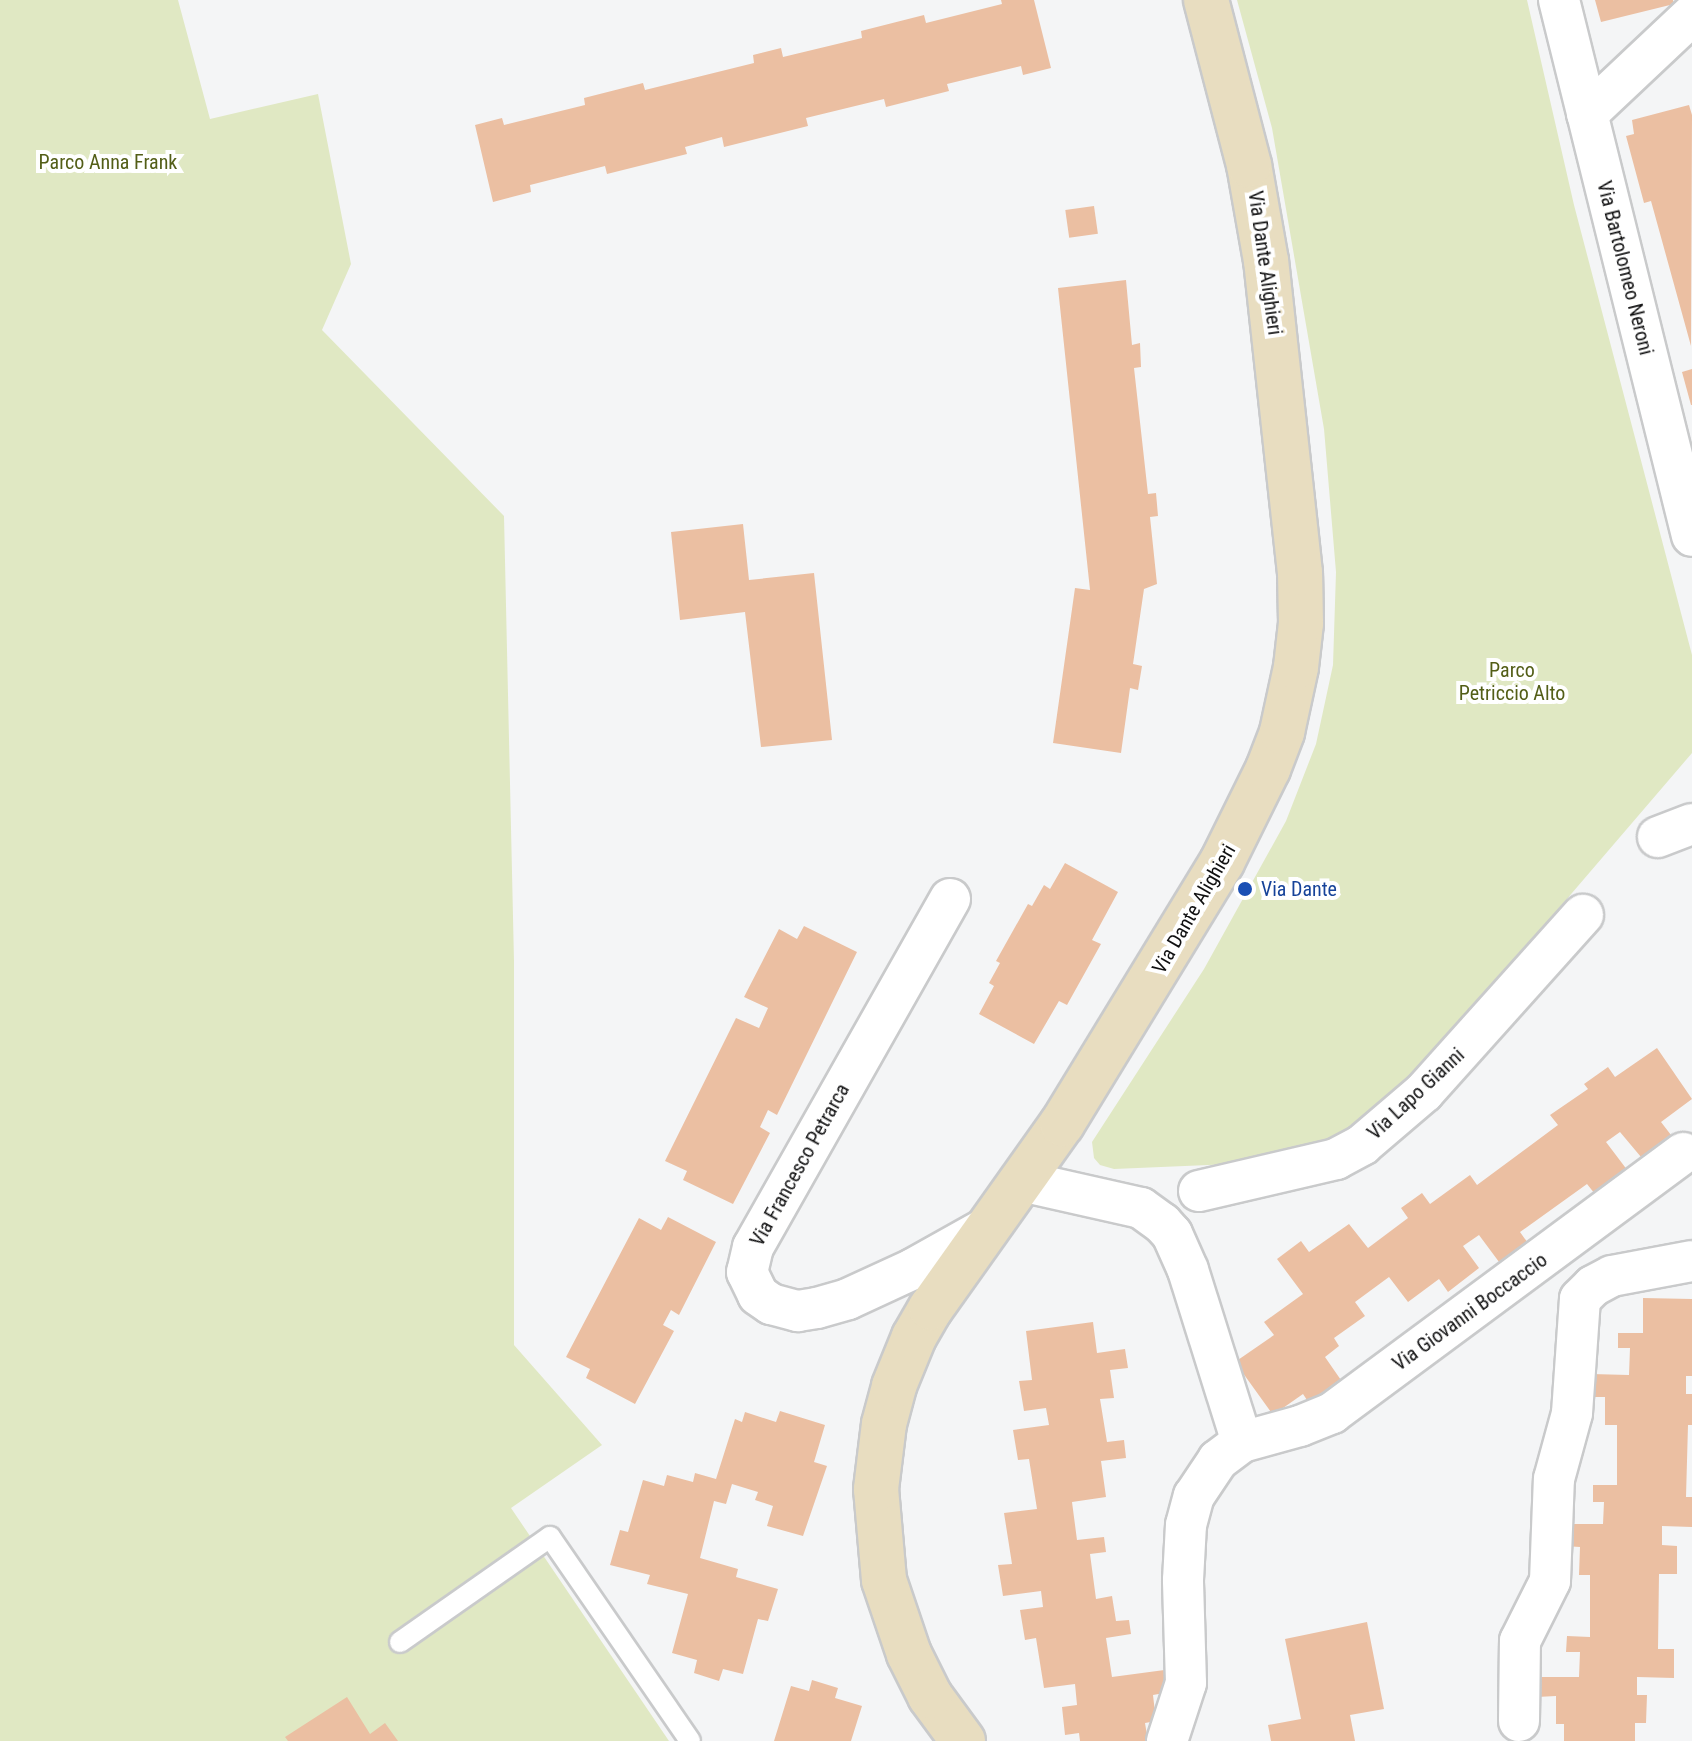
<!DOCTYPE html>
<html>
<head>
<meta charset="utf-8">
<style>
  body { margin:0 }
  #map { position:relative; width:1692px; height:1741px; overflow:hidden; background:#f4f5f6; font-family:"Roboto Condensed",sans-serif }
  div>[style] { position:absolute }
  .green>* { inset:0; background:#e0e8c3 }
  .building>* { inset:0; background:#ebbfa2; transform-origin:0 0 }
  .roads { filter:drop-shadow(2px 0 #c9cacb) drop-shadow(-2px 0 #c9cacb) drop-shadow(0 2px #c9cacb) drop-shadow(0 -2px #c9cacb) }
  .lane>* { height:20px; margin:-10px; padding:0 10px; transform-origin:10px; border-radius:10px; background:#fff }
  .street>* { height:40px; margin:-20px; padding:0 20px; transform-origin:20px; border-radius:20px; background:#fff }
  .secondary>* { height:44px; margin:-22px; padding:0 22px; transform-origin:22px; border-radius:22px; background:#e8ddc0 }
  .dots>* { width:22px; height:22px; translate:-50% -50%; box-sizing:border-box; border:4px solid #fff; border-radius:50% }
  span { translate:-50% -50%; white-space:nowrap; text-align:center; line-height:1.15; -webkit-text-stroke:8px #fff; paint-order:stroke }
  .park-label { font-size:20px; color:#535e17 }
  .street-label { font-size:20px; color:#101011 }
  .transit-label { font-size:20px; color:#164399 }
  .left { translate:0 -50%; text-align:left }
</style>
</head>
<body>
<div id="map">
  <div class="green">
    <div style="clip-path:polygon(0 0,178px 0,210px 119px,318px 94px,351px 264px,322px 330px,504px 516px,514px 961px,514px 1345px,602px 1445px,511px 1508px,669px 1741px,0 1741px)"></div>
    <div style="clip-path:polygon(1237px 0,1527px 0,1574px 205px,1692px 655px,1692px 753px,1399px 1095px,1371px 1118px,1331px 1141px,1232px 1164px,1114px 1169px,1100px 1165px,1094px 1158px,1092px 1142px,1204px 969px,1286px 821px,1316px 744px,1333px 665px,1336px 572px,1324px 429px,1272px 128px)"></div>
  </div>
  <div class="building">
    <div style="clip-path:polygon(1001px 0,1034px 0,1051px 68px,1023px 75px,1021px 66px,947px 84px,949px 91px,886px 107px,884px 99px,806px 118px,808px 126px,724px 147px,722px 137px,685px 147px,687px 154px,607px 174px,605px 166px,530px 185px,531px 192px,493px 202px,475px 125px,502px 118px,504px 125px,585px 105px,584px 98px,643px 83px,645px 90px,754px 63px,753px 55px,781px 48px,783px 57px,862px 38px,861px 31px,924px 15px,926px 23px,1002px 4px)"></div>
    <div style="clip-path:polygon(1595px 0,1673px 0,1674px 4px,1601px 22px)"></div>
    <div style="clip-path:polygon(1689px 105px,1692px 115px,1691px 346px,1651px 201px,1644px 203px,1626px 136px,1634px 134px,1632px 120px)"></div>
    <div style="left:1094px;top:206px;width:28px;height:29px;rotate:82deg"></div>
    <div style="clip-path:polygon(1126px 280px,1132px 345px,1140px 343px,1141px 367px,1134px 368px,1148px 494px,1156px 493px,1158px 516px,1150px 517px,1157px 584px,1144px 589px,1133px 664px,1142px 666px,1138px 690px,1130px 688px,1121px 753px,1053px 743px,1075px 588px,1090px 590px,1058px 288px)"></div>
    <div style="clip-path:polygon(1692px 369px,1692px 405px,1691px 405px,1682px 372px)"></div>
    <div style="clip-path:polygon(743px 524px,749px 580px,814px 573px,832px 740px,761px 747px,745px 612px,680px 620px,671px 532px)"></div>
    <div style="clip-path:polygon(1065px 863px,1118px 892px,1092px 940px,1101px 944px,1067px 1005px,1059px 1001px,1034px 1044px,979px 1014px,994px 986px,989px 983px,1000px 963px,996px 961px,1028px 904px,1032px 906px,1044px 885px,1050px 889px)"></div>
    <div style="clip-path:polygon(804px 926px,857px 952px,777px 1115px,768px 1110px,760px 1127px,770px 1133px,733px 1204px,683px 1180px,687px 1171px,665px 1161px,736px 1018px,759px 1028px,768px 1008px,744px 997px,779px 929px,797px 939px)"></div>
    <div style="clip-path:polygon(1657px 1048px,1692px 1099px,1661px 1122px,1671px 1135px,1641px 1157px,1620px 1132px,1606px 1142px,1631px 1175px,1599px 1199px,1587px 1184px,1520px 1232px,1530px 1246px,1502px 1266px,1479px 1235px,1463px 1246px,1479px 1268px,1448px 1292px,1439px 1279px,1408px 1302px,1389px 1277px,1355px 1302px,1365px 1316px,1334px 1338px,1339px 1346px,1325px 1357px,1343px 1383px,1311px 1406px,1303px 1394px,1273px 1415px,1235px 1362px,1274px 1335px,1264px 1322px,1303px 1294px,1277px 1259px,1301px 1241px,1309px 1252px,1349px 1224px,1368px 1248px,1408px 1218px,1401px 1208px,1422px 1193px,1430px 1204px,1470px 1175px,1477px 1185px,1558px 1125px,1550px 1115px,1588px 1089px,1584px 1084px,1608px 1067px,1615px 1077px)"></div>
    <div style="clip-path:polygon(668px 1217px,716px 1242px,679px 1315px,671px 1310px,663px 1325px,674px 1331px,635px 1404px,586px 1378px,590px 1369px,566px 1357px,639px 1218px,661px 1230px)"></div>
    <div style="clip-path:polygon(1643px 1298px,1692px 1299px,1692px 1376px,1686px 1376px,1686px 1394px,1692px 1394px,1692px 1425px,1688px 1425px,1686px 1497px,1692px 1497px,1692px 1527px,1662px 1526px,1662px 1545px,1677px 1546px,1677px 1574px,1659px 1574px,1658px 1649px,1674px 1649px,1674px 1678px,1637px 1677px,1637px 1695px,1647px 1695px,1646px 1723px,1635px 1723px,1635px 1741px,1564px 1741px,1564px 1724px,1556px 1724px,1556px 1696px,1537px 1697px,1537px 1677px,1579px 1677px,1580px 1652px,1566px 1652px,1567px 1636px,1590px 1637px,1590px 1575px,1579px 1575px,1580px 1547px,1564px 1546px,1565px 1524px,1603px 1524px,1604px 1502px,1593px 1502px,1593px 1485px,1617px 1485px,1617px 1425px,1605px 1425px,1605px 1397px,1591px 1397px,1591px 1374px,1629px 1375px,1630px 1348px,1618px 1348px,1618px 1333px,1643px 1333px)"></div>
    <div style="clip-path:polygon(1093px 1322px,1097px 1353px,1125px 1349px,1128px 1368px,1110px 1370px,1114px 1398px,1100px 1399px,1107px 1442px,1124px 1440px,1126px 1458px,1101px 1461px,1106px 1497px,1072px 1502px,1077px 1540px,1104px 1537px,1106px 1552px,1090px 1554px,1096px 1599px,1112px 1596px,1116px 1621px,1129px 1620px,1131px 1634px,1106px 1638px,1112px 1677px,1172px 1669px,1175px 1691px,1153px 1695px,1156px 1721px,1145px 1723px,1148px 1741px,1080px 1741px,1079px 1733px,1065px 1735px,1062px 1707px,1077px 1705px,1075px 1684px,1044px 1688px,1036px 1638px,1025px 1640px,1020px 1610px,1043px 1607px,1041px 1591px,1003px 1596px,998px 1565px,1012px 1564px,1004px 1513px,1037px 1509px,1029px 1459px,1018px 1460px,1013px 1430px,1049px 1425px,1046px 1408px,1024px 1411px,1019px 1381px,1032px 1380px,1026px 1331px)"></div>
    <div style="clip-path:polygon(780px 1411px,825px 1425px,814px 1462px,827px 1466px,803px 1536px,767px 1526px,773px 1506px,755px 1500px,758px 1492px,732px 1484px,726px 1504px,714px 1501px,700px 1558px,738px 1569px,736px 1577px,778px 1589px,768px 1621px,758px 1619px,743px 1674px,723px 1669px,719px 1681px,694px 1673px,697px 1660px,672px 1653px,688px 1594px,647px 1584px,650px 1575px,610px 1565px,620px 1530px,628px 1532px,643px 1480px,664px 1486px,667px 1475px,693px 1482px,695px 1473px,716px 1479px,735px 1419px,742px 1422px,745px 1412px,776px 1422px)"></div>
    <div style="clip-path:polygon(1367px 1622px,1384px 1709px,1350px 1715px,1355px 1741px,1271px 1741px,1268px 1725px,1301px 1719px,1285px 1639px)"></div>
    <div style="clip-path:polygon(812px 1680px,838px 1688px,835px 1698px,862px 1706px,851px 1741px,774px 1741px,791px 1686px,809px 1691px)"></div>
    <div style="clip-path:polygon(347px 1697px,370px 1734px,385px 1723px,398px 1741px,288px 1741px,285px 1737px)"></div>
  </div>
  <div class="roads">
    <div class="lane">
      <div style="left:400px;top:1642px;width:183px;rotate:-35deg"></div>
      <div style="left:550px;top:1537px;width:247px;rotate:55.5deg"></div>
    </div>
    <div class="street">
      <div style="left:1559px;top:0;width:552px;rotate:76.06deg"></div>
      <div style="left:1587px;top:114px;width:144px;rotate:-43.3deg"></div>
      <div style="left:1658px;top:837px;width:36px;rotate:-21deg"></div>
      <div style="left:950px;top:899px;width:400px;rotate:119.5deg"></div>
      <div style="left:753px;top:1247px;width:26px;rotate:103deg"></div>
      <div style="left:747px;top:1272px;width:25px;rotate:64deg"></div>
      <div style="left:758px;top:1295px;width:16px;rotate:35deg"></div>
      <div style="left:771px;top:1304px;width:28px;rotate:15deg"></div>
      <div style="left:798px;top:1311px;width:19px;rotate:-9deg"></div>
      <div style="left:817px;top:1308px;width:32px;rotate:-16deg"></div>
      <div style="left:848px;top:1299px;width:72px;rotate:-24.8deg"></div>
      <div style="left:913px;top:1269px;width:88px;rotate:-29.2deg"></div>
      <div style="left:1021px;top:1181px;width:123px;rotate:12.7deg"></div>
      <div style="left:1141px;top:1208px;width:26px;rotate:36deg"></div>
      <div style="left:1162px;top:1223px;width:15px;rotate:48deg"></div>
      <div style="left:1172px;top:1234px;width:39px;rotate:66deg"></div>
      <div style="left:1188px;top:1270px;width:180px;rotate:72.6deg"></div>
      <div style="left:1199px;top:1191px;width:141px;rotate:-13.1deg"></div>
      <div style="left:1336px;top:1159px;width:30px;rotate:-28deg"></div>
      <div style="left:1362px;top:1145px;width:82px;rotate:-40.5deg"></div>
      <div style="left:1424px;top:1092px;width:238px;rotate:-48.1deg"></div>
      <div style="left:1519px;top:1721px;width:80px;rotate:-89.3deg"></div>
      <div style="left:1520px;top:1641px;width:67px;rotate:-63.4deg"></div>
      <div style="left:1550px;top:1581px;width:102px;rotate:-87.8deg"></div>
      <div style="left:1554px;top:1479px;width:68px;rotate:-74.7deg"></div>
      <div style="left:1572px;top:1413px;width:114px;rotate:-86deg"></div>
      <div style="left:1580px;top:1299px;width:18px;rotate:-45deg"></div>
      <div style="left:1593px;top:1286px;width:21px;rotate:-28deg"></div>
      <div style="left:1612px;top:1276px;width:81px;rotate:-10.6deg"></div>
      <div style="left:1167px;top:1741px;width:61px;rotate:-71.9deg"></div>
      <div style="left:1186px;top:1683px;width:103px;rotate:-91.7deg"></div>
      <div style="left:1183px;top:1580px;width:55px;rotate:-86.9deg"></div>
      <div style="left:1186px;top:1525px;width:30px;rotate:-75deg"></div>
      <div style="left:1194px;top:1496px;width:43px;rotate:-56.3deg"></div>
      <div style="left:1218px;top:1460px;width:30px;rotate:-37deg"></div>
      <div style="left:1242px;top:1442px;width:60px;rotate:-15.4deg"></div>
      <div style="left:1300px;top:1426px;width:35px;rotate:-22deg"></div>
      <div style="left:1332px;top:1413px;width:437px;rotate:-36.5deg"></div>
    </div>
    <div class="secondary">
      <div style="left:963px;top:1741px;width:56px;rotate:-126.3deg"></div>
      <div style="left:930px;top:1696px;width:47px;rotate:-116.6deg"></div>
      <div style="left:909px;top:1654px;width:78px;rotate:-108.7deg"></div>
      <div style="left:884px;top:1580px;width:91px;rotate:-95deg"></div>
      <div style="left:876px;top:1489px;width:65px;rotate:-83deg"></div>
      <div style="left:884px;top:1424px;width:39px;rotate:-75deg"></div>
      <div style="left:894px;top:1386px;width:53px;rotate:-67.8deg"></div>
      <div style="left:914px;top:1337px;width:34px;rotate:-60deg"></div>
      <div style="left:931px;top:1308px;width:226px;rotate:-54.6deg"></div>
      <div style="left:1062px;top:1124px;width:307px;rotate:-58.6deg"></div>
      <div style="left:1222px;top:862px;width:104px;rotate:-63.7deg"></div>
      <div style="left:1268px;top:769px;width:40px;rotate:-69deg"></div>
      <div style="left:1282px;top:732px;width:66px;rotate:-77.8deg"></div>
      <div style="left:1296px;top:667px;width:44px;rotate:-83.5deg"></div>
      <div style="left:1301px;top:623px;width:50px;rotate:-91.1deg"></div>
      <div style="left:1300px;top:573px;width:314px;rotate:-96.2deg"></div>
      <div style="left:1266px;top:261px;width:97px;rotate:-100deg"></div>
      <div style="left:1249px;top:165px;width:171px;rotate:-104.6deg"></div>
    </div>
  </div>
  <div class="dots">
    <div style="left:1245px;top:889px;background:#1a4fb4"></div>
  </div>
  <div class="park-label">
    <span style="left:108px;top:162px">Parco Anna Frank</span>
    <span style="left:1512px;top:682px">Parco<br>Petriccio Alto</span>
  </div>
  <div class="street-label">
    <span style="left:1265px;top:263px;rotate:82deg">Via Dante Alighieri</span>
    <span style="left:1625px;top:268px;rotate:76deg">Via Bartolomeo Neroni</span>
    <span style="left:1194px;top:909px;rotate:-60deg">Via Dante Alighieri</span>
    <span style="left:1416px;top:1094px;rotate:-43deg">Via Lapo Gianni</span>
    <span style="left:800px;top:1165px;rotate:-61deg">Via Francesco Petrarca</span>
    <span style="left:1470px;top:1312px;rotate:-36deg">Via Giovanni Boccaccio</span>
  </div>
  <div class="transit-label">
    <span class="left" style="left:1261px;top:889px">Via Dante</span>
  </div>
</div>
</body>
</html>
